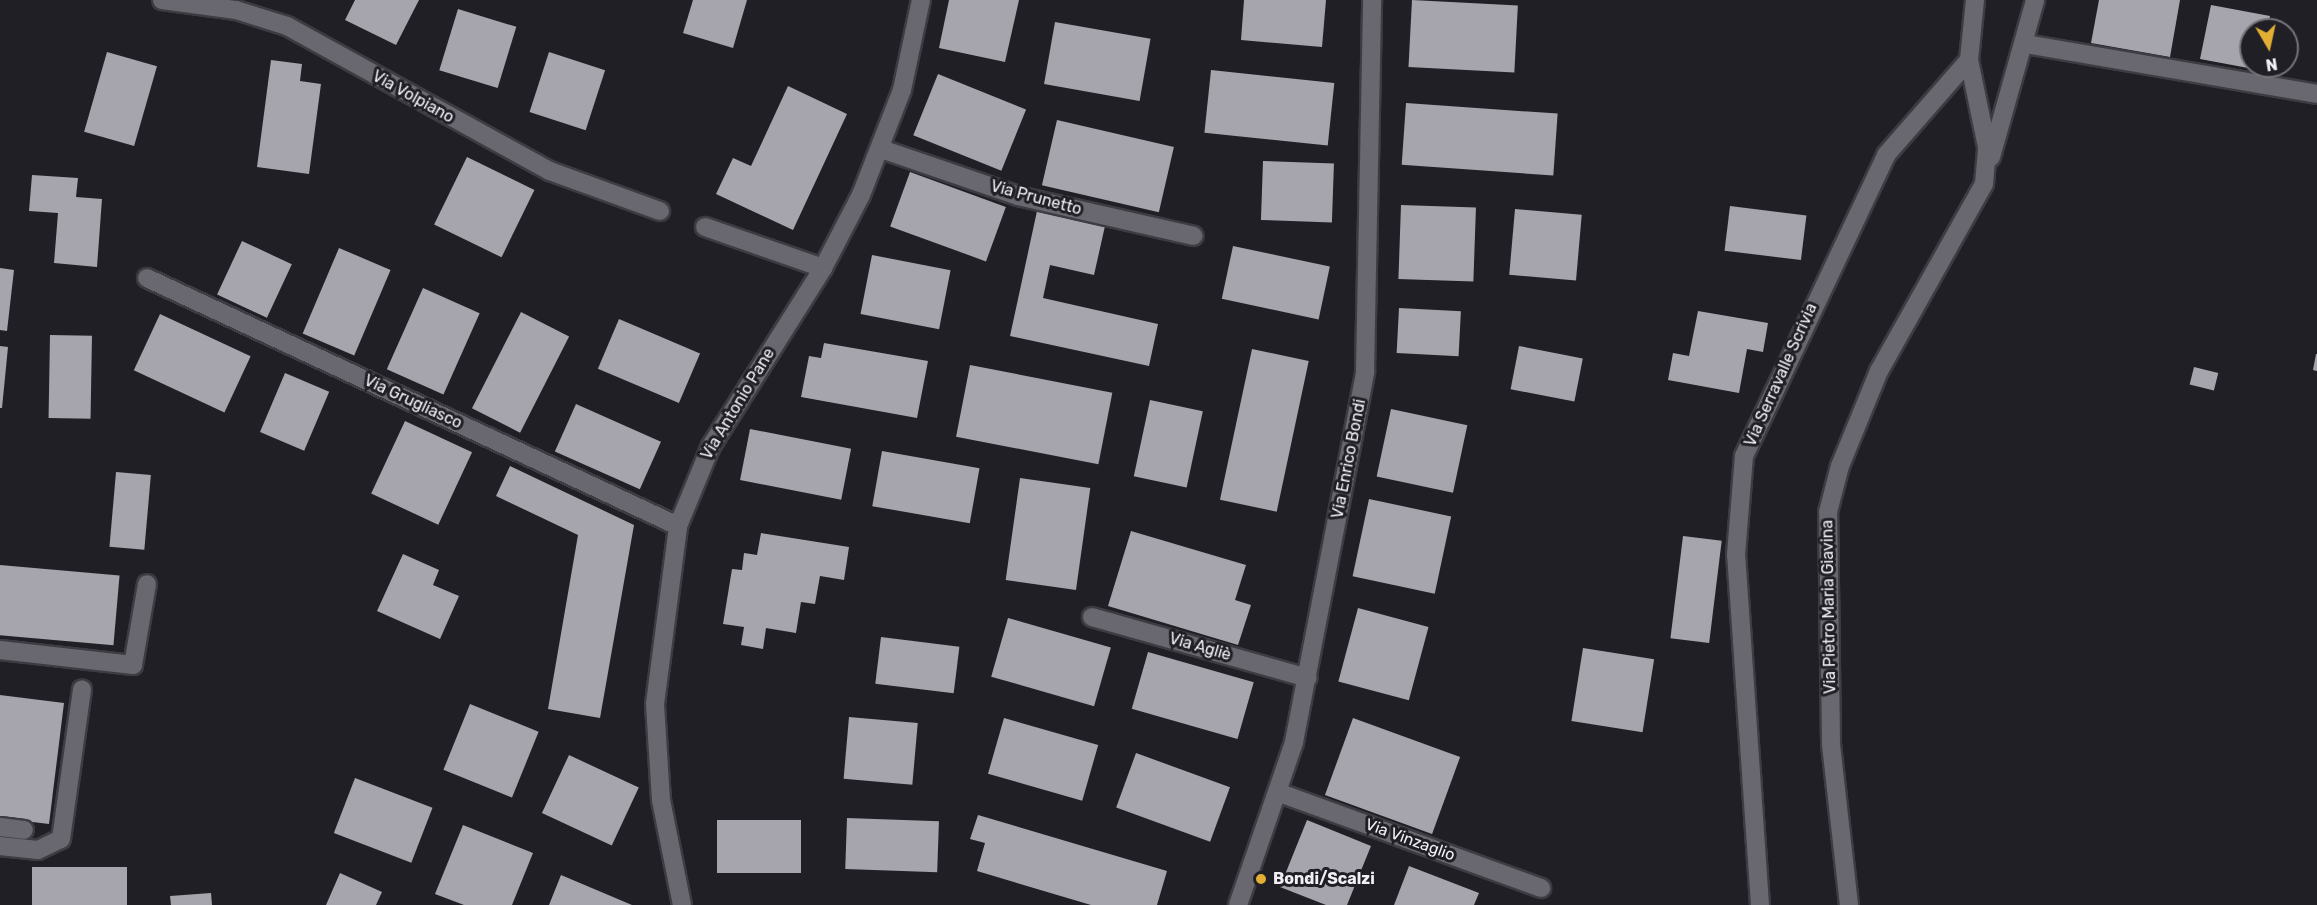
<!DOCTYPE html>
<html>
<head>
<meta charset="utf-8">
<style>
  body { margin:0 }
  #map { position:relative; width:2317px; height:905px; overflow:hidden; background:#201f26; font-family:Rubik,sans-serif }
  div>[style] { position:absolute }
  .building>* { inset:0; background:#a6a4ad; transform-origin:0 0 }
  .roads { filter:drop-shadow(2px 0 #3d3c42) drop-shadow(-2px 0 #3d3c42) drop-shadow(0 2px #3d3c42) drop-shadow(0 -2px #3d3c42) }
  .lane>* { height:18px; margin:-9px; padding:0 9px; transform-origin:9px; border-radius:9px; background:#696870 }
  .street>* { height:18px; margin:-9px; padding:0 9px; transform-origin:9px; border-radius:9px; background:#696870 }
  .dots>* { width:16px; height:16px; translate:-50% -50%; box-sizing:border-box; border:3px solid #201f26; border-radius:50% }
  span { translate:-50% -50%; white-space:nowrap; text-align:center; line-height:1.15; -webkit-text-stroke:6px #201f26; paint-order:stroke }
  .street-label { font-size:16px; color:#f1f0f5 }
  .poi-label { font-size:16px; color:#f1f0f5; font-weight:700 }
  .left { translate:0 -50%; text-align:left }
  .north { position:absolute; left:2239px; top:18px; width:60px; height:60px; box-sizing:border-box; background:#201f26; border:2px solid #747379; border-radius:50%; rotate:171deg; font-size:16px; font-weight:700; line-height:24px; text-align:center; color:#f1f0f5 }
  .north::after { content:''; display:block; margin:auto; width:21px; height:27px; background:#e2af34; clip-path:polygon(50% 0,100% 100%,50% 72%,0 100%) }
</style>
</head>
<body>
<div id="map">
  <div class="building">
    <div style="clip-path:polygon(355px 0,419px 0,396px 45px,345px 20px)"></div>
    <div style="clip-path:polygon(693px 0,747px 0,733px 48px,683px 33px)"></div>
    <div style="clip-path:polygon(949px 0,1019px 0,1005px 62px,939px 48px)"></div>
    <div style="clip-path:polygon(1244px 0,1326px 0,1322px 47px,1241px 40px)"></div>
    <div style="left:1412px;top:0;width:106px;height:67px;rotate:3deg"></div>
    <div style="clip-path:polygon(2099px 0,2180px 0,2170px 57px,2091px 43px)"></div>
    <div style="clip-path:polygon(2211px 5px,2270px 16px,2267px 30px,2251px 30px,2251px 66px,2260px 66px,2259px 70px,2200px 59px)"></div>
    <div style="left:458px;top:9px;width:61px;height:64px;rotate:17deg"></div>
    <div style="left:1055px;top:22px;width:97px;height:63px;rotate:10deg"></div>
    <div style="left:107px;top:52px;width:52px;height:83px;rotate:16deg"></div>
    <div style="left:549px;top:52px;width:59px;height:63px;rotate:18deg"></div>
    <div style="clip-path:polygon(271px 60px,302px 64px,300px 81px,321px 84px,309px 174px,257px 167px)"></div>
    <div style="left:1211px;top:70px;width:124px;height:63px;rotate:6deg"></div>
    <div style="left:938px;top:74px;width:95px;height:66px;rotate:22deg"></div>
    <div style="clip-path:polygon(788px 86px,847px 114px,793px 230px,716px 194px,733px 158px,751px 166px)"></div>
    <div style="left:1406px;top:103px;width:152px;height:62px;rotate:4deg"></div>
    <div style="left:1057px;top:120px;width:120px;height:67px;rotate:13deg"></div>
    <div style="left:467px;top:157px;width:75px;height:75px;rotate:26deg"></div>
    <div style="left:1263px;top:161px;width:71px;height:59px;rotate:2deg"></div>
    <div style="left:910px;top:172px;width:102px;height:58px;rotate:20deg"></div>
    <div style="clip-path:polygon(32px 175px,78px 178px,76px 197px,102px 199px,97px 267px,54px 263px,58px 213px,29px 211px)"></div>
    <div style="left:1401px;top:205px;width:75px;height:74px;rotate:2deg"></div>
    <div style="left:1730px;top:206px;width:77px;height:45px;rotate:7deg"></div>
    <div style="left:1515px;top:209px;width:67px;height:66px;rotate:5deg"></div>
    <div style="clip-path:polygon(1037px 211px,1105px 226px,1094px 275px,1050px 265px,1043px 298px,1158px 324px,1149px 366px,1010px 336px)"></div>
    <div style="left:242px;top:241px;width:55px;height:59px;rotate:25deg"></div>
    <div style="left:1233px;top:246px;width:99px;height:54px;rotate:12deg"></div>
    <div style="left:339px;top:248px;width:56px;height:93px;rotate:23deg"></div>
    <div style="left:872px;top:255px;width:80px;height:60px;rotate:11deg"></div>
    <div style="clip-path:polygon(0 268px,14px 270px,7px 331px,0 330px)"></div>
    <div style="left:423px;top:288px;width:62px;height:89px;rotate:24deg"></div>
    <div style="left:1399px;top:308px;width:62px;height:45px;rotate:3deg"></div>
    <div style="clip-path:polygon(1698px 311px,1768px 323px,1763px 352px,1747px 349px,1739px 393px,1668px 380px,1673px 353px,1689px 356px)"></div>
    <div style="left:521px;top:312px;width:54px;height:108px;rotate:27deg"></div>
    <div style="left:160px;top:314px;width:100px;height:62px;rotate:25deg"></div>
    <div style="left:619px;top:319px;width:88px;height:54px;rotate:23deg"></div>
    <div style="left:50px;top:335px;width:42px;height:83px;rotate:1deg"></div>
    <div style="clip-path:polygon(824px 343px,928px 361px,917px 418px,801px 397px,809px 356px,821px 358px)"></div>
    <div style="clip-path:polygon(0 346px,8px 347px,2px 408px,0 408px)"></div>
    <div style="left:1519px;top:346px;width:65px;height:44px;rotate:11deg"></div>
    <div style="left:1252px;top:349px;width:58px;height:154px;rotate:12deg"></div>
    <div style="clip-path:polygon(2316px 354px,2317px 354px,2317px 371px,2313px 370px)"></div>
    <div style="left:970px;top:365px;width:145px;height:73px;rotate:11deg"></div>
    <div style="left:2194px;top:367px;width:25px;height:18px;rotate:14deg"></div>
    <div style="left:285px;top:373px;width:48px;height:64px;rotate:23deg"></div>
    <div style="left:1150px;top:400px;width:54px;height:78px;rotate:12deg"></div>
    <div style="left:576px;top:404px;width:93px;height:52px;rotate:24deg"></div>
    <div style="left:1391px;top:409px;width:78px;height:69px;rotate:12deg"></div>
    <div style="left:405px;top:421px;width:74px;height:80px;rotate:25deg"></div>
    <div style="left:750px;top:429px;width:103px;height:52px;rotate:11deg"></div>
    <div style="left:882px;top:451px;width:99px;height:56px;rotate:10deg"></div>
    <div style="clip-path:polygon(510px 466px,634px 525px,600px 718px,548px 709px,578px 535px,496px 496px)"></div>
    <div style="left:116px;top:472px;width:35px;height:75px;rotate:5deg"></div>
    <div style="left:1020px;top:478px;width:71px;height:103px;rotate:8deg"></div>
    <div style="left:1369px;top:499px;width:84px;height:79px;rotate:12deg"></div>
    <div style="clip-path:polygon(1131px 531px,1246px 565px,1235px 600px,1251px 605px,1238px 645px,1108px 606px)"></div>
    <div style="clip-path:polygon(761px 533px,849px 547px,844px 580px,820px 576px,815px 604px,801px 602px,796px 633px,766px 628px,763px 649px,741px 645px,744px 627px,723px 624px,732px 569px,742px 570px,744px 553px,757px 555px)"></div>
    <div style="left:1683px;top:536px;width:39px;height:103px;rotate:7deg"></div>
    <div style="clip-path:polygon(403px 554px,439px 570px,433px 585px,459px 596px,440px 639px,377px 611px)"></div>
    <div style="left:0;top:565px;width:120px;height:70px;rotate:5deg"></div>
    <div style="left:1358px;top:608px;width:73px;height:76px;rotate:15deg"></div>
    <div style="left:1008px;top:618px;width:107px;height:61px;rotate:16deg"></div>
    <div style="left:881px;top:637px;width:79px;height:47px;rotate:7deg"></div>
    <div style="left:1583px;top:648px;width:72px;height:74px;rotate:9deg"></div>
    <div style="left:1148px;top:652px;width:110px;height:59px;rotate:16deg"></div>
    <div style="clip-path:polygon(0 695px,64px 703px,49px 824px,0 818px)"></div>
    <div style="left:470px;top:704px;width:74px;height:71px;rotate:22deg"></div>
    <div style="left:849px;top:717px;width:69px;height:62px;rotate:5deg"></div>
    <div style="left:1004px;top:718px;width:98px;height:58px;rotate:16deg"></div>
    <div style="left:1353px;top:718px;width:114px;height:82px;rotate:20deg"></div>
    <div style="left:1136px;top:753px;width:100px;height:58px;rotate:20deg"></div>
    <div style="left:569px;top:755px;width:77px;height:64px;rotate:25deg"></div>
    <div style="left:355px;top:778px;width:83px;height:59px;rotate:21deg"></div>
    <div style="clip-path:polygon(978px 815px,1167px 871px,1157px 905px,1091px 905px,977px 871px,985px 843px,970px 839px)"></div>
    <div style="left:847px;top:818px;width:92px;height:51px;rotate:2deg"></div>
    <div style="left:717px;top:820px;width:84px;height:53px"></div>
    <div style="clip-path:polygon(1307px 820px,1371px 846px,1347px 905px,1326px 905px,1280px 887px)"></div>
    <div style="clip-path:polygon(463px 825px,533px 853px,512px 905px,464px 905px,435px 894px)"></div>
    <div style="clip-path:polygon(1409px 866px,1479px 893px,1474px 905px,1394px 905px)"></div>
    <div style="left:32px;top:867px;width:95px;height:38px"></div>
    <div style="clip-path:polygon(340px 873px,382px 892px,376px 905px,326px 905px)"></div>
    <div style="clip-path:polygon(561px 875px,632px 905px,549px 905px)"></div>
    <div style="clip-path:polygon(211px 893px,212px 905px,171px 905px,170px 896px)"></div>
  </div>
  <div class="roads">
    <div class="lane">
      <div style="left:0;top:650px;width:134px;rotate:6.4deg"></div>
      <div style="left:133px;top:665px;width:82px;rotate:-80.2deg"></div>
      <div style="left:0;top:827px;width:24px;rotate:7deg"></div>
      <div style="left:0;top:846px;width:38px;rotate:6deg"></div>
      <div style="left:38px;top:850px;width:25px;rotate:-26deg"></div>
      <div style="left:61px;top:839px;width:151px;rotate:-82deg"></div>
    </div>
    <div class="street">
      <div style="left:162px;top:0;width:75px;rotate:7.7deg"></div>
      <div style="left:236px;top:10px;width:53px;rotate:17.4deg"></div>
      <div style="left:287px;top:26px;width:300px;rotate:28.9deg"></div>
      <div style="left:550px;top:171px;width:117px;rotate:20deg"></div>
      <div style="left:2025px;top:44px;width:296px;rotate:9.7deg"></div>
      <div style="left:881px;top:149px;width:145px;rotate:18.9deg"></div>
      <div style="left:1018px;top:196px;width:180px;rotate:12.8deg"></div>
      <div style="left:1991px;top:157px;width:163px;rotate:-74.3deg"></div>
      <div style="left:705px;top:227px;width:125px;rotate:19.2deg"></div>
      <div style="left:147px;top:278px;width:586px;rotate:25.03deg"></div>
      <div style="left:1092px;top:617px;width:224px;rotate:15.8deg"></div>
      <div style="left:1280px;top:793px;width:278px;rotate:20deg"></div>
      <div style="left:682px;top:905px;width:107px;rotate:-101.3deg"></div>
      <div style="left:661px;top:800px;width:96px;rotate:-93.6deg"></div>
      <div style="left:655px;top:704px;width:179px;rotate:-82.6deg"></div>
      <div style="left:678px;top:526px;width:87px;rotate:-67.6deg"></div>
      <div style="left:711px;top:446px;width:210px;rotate:-57.8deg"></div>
      <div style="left:823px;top:268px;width:82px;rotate:-62.5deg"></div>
      <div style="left:861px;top:195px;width:113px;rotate:-68.7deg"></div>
      <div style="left:902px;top:90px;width:92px;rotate:-78.1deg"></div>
      <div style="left:1238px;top:905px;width:172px;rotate:-71deg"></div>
      <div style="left:1294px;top:742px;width:377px;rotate:-79.1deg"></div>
      <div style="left:1365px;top:372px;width:372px;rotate:-88.9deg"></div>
      <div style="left:1760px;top:905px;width:351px;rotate:-93.9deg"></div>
      <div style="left:1736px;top:555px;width:99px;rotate:-85.4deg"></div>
      <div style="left:1744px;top:456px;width:333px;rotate:-64.7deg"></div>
      <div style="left:1886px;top:155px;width:126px;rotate:-48.9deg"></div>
      <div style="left:1969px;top:60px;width:60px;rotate:-84.3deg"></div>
      <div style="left:1849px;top:905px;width:162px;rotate:-96.4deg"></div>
      <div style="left:1831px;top:744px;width:232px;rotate:-90.7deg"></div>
      <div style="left:1828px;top:512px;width:48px;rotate:-75.4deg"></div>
      <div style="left:1840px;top:466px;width:103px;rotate:-67.7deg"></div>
      <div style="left:1879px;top:371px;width:214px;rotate:-60.7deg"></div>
      <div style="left:1984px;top:184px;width:37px;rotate:-85deg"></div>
      <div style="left:1987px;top:147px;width:89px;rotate:-101.7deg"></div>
    </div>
  </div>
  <div class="dots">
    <div style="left:1261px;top:879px;background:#e2af34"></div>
  </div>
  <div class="street-label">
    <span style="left:413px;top:97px;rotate:29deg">Via Volpiano</span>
    <span style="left:1036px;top:198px;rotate:15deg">Via Prunetto</span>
    <span style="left:1781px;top:375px;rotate:-66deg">Via Serravalle Scrivia</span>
    <span style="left:413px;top:402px;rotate:25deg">Via Grugliasco</span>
    <span style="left:738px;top:404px;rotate:-59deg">Via Antonio Pane</span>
    <span style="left:1349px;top:459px;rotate:-79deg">Via Enrico Bondi</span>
    <span style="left:1829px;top:607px;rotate:-91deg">Via Pietro Maria Giavina</span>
    <span style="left:1200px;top:647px;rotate:16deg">Via Agliè</span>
    <span style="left:1410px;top:840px;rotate:20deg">Via Vinzaglio</span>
  </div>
  <div class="poi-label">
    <span class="left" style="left:1273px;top:879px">Bondi/Scalzi</span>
  </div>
  <div class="north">N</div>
</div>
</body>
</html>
